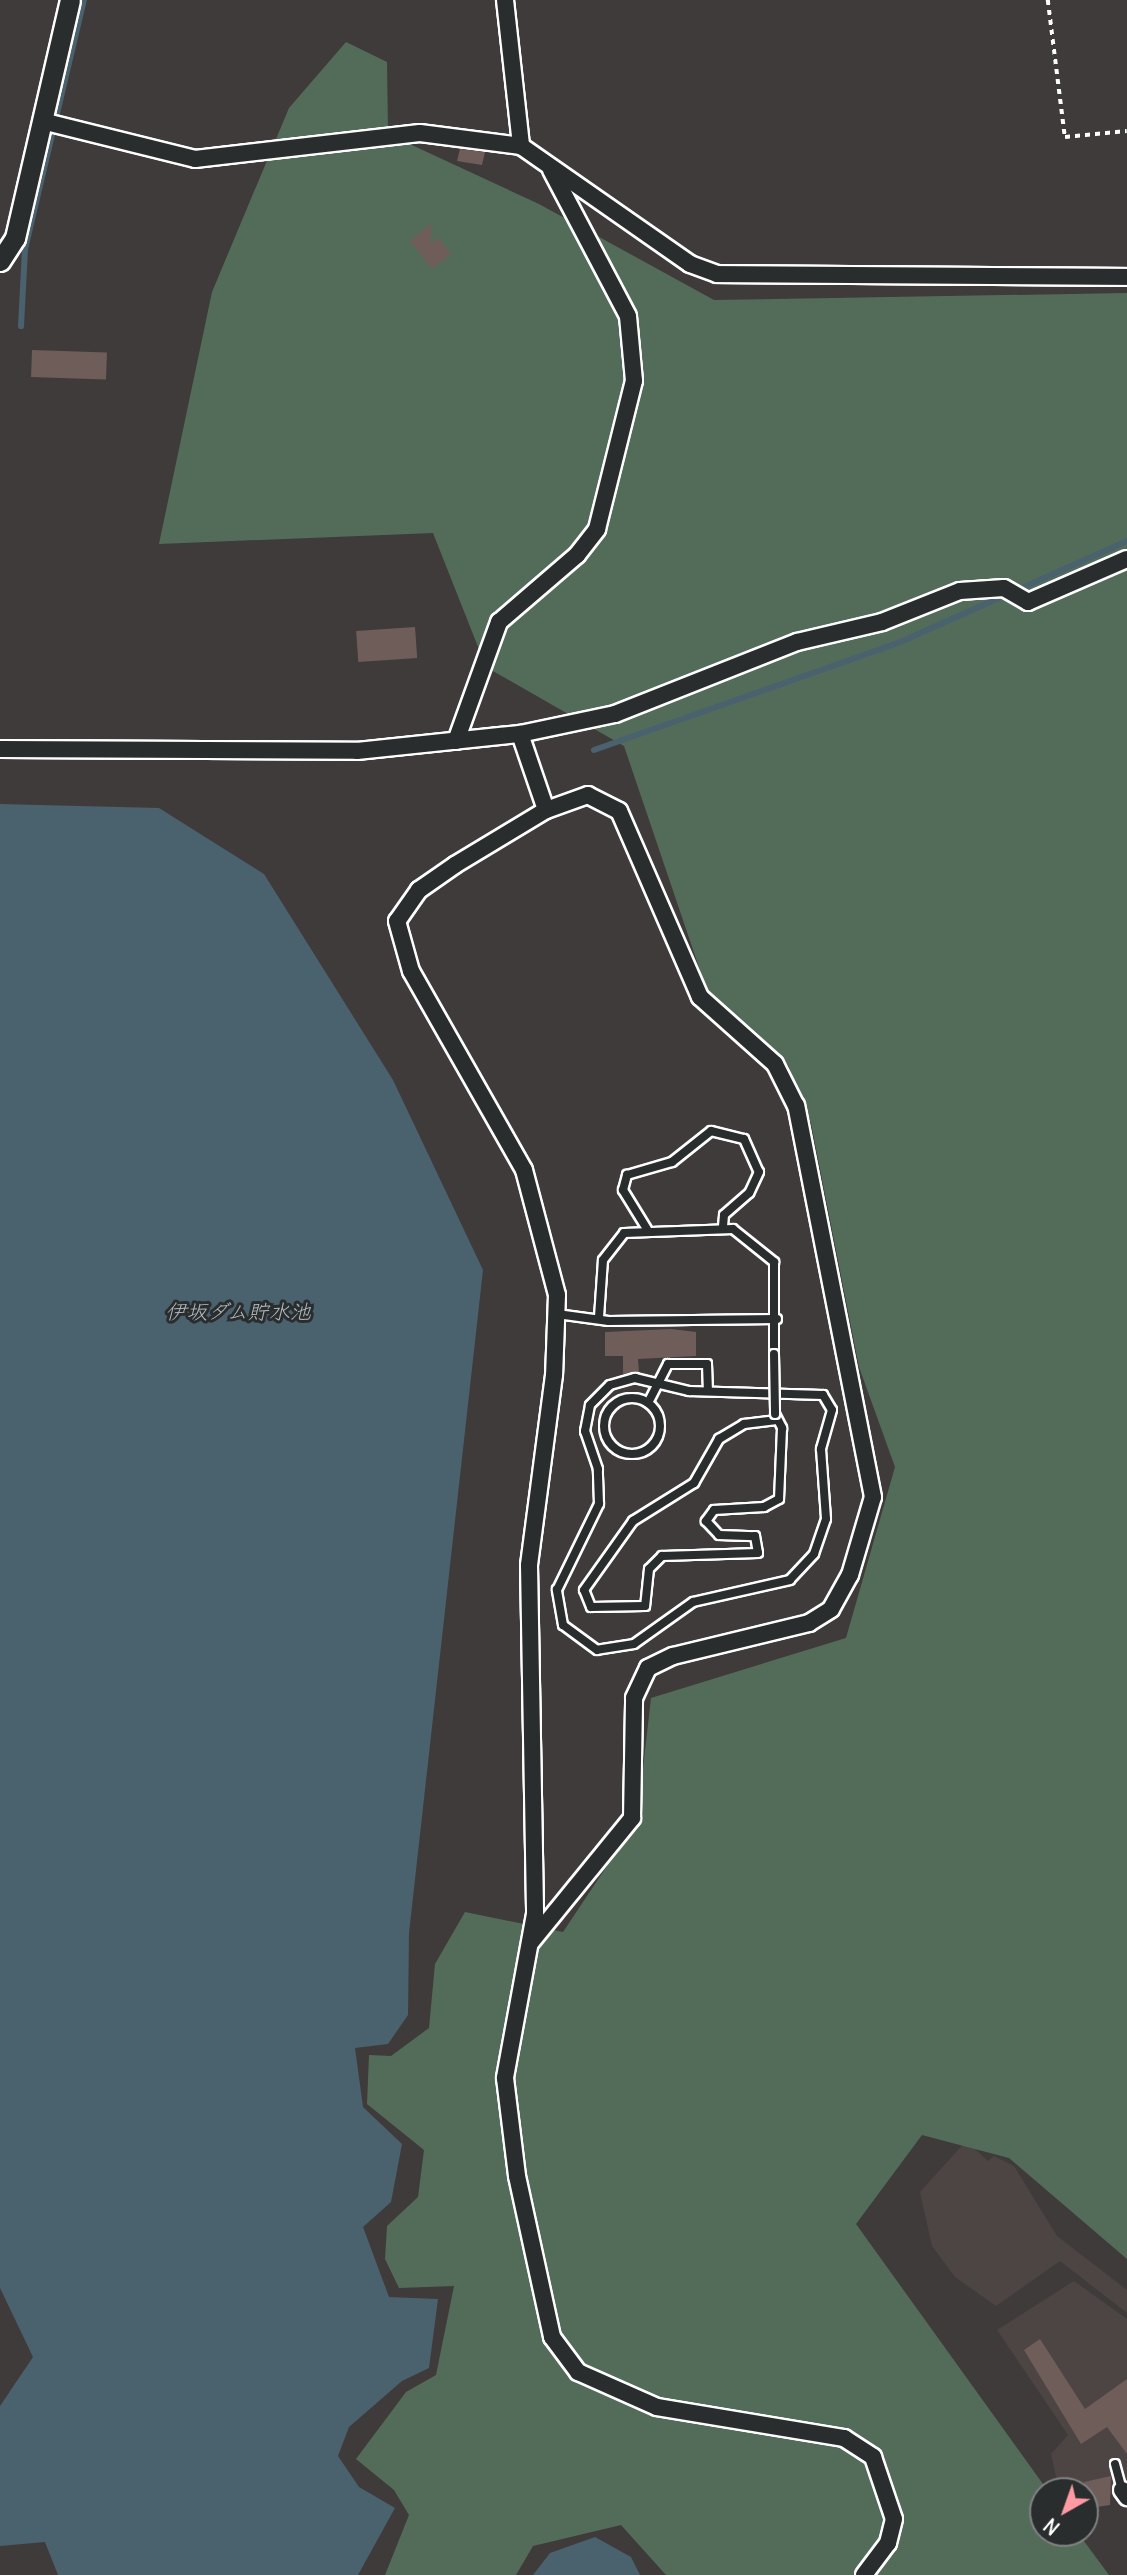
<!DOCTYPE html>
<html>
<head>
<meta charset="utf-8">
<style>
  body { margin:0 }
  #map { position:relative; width:1127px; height:2575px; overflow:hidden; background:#3f3b3b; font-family:Delius,"Klee One",sans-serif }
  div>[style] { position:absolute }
  .built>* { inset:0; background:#4d4544 }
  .green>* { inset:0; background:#536c5a }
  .water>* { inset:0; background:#4a616e }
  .stream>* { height:6px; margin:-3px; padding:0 3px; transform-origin:3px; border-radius:3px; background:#4a616e }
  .building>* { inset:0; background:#6f5d59; transform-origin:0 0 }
  .path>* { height:3.5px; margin-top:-1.75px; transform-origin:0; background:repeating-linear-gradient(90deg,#fff 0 5px,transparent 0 10px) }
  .roads { filter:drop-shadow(2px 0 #fff) drop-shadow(-2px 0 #fff) drop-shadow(0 2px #fff) drop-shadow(0 -2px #fff) }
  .service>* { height:8px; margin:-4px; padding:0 4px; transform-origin:4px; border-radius:4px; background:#2a2d2e }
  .service>.ring { margin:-4px; padding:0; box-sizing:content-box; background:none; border:8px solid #2a2d2e; border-radius:50% }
  .minor>* { height:16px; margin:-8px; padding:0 8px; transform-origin:8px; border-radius:8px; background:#2a2d2e }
  .tertiary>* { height:19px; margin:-9.5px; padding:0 9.5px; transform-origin:9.5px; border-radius:9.5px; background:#2a2d2e }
  .bridges { filter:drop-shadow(2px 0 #fff) drop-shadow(-2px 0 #fff) drop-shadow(0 2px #fff) drop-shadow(0 -2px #fff) }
  .service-bridge>* { height:8px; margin:-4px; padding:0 4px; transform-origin:4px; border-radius:4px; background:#2a2d2e }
  span { translate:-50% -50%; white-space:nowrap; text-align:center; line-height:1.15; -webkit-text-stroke:6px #2a2d2e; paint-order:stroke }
  .water-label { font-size:21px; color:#aeb8be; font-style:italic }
  .north { position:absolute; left:1029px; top:2477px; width:70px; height:70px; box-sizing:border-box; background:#2a2d2e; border:2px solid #7f8182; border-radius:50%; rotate:220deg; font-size:19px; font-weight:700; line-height:28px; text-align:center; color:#fff }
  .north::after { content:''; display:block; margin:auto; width:24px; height:32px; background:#ff9aa2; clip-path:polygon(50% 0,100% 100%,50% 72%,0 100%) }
</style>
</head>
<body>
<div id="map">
  <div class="built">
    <div style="clip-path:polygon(966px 2141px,988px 2161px,994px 2156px,1014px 2166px,1057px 2236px,1127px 2290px,1127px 2313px,1060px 2261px,996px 2306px,955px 2277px,932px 2246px,920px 2192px)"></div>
    <div style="clip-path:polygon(1074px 2281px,1127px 2319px,1127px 2497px,1122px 2490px,1085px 2502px,1085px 2491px,1059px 2491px,1051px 2454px,1068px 2435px,997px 2330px)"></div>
  </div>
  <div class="green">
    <div style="clip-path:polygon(346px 42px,387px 62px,388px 134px,539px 204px,714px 300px,1127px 293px,1127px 2259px,1009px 2158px,922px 2135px,856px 2224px,1048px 2491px,1043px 2491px,1043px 2533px,1078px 2533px,1109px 2575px,666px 2575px,621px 2525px,533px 2546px,516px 2575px,385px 2575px,409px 2515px,394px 2490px,356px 2459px,406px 2392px,436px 2375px,454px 2286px,399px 2288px,385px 2259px,387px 2226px,418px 2197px,424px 2150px,367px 2104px,369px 2055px,391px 2056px,429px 2028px,435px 1964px,465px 1912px,563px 1932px,637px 1821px,651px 1698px,846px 1638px,895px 1467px,859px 1367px,811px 1123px,788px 1065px,706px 988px,624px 746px,486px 667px,433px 533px,159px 544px,212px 292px,289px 108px)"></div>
  </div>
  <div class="water">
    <div style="clip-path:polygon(0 804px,159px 808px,264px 874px,393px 1080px,483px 1270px,409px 1933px,408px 2015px,388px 2044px,355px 2048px,363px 2107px,402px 2144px,391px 2202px,363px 2227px,389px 2297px,438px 2299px,429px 2368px,402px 2381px,349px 2427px,338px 2456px,359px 2487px,395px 2508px,358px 2575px,58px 2575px,45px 2542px,0 2546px,0 2406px,33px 2357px,0 2288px)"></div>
    <div style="clip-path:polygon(595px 2537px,631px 2557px,640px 2575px,533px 2575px,550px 2553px)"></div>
  </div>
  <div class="stream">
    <div style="left:21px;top:326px;width:77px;rotate:-87deg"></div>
    <div style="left:25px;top:249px;width:256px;rotate:-76.7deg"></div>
    <div style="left:594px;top:750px;width:322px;rotate:-19.4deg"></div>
    <div style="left:898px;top:643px;width:251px;rotate:-24deg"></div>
  </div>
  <div class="building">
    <div style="clip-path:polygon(460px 149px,485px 152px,482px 165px,457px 161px)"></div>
    <div style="clip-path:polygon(431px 223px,431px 244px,438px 237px,451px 254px,432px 269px,410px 241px)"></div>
    <div style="left:32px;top:350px;width:75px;height:27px;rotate:2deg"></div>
    <div style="left:415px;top:627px;width:31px;height:59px;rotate:86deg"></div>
    <div style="clip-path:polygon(671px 1329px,696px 1332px,696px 1356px,638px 1359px,639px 1372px,623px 1374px,623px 1356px,605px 1356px,605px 1332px)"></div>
    <div style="clip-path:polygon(1040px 2339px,1085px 2409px,1127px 2379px,1127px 2454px,1107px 2427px,1081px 2444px,1024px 2350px)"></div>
    <div style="clip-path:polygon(1111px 2476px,1110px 2505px,1090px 2508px,1084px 2482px)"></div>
  </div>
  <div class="path">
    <div style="left:1048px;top:0;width:138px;rotate:82.9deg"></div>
    <div style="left:1065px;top:137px;width:62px;rotate:-5.5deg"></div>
  </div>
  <div class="roads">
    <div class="service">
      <div style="left:647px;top:1229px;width:46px;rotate:-121.6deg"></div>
      <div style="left:623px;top:1190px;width:16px;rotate:-75deg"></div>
      <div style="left:627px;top:1175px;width:47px;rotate:-16.1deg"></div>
      <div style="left:672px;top:1162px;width:50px;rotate:-38.5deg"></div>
      <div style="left:711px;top:1131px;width:34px;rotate:14deg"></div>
      <div style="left:744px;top:1139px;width:36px;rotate:66deg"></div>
      <div style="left:759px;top:1172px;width:23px;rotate:115deg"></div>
      <div style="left:749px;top:1193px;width:33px;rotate:139deg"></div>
      <div style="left:724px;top:1215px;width:12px;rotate:95deg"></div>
      <div style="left:557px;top:1314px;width:52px;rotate:7.7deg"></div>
      <div style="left:609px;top:1321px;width:168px;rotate:-0.7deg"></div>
      <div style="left:599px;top:1317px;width:57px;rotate:-86deg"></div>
      <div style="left:603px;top:1260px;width:34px;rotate:-52deg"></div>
      <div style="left:624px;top:1233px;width:109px;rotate:-2.1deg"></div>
      <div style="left:733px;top:1229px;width:53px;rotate:38.8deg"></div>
      <div style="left:774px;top:1262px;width:92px;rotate:90deg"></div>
      <div style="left:635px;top:1378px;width:56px;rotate:13.5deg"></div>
      <div style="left:689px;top:1391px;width:134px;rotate:1.7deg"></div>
      <div style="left:823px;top:1395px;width:17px;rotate:59deg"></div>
      <div style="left:832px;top:1410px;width:41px;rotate:105.8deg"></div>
      <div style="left:821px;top:1449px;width:70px;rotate:85.9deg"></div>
      <div style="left:826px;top:1519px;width:37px;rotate:109deg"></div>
      <div style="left:814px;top:1554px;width:35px;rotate:133deg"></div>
      <div style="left:790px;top:1580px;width:99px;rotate:167.2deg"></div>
      <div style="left:693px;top:1602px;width:72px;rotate:144.6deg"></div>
      <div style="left:634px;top:1644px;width:37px;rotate:171deg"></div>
      <div style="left:597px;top:1650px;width:42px;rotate:-143.7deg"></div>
      <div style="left:563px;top:1625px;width:36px;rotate:-100deg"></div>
      <div style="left:557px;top:1590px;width:96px;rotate:-64deg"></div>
      <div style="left:599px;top:1504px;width:35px;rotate:-92deg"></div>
      <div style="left:598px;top:1469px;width:40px;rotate:-108.9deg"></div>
      <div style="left:585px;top:1431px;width:26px;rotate:-79deg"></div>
      <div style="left:590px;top:1405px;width:28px;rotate:-45deg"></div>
      <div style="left:610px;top:1385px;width:26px;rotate:-16deg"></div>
      <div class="ring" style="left:604px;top:1398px;width:48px;height:48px"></div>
      <div style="left:648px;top:1403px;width:44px;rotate:-62.9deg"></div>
      <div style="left:668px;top:1364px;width:39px"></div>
      <div style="left:707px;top:1364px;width:27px;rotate:88deg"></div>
      <div style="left:775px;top:1414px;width:16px;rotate:63deg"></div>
      <div style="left:782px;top:1428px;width:71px;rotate:92.4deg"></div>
      <div style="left:779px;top:1499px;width:17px;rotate:152deg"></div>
      <div style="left:764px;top:1507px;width:50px;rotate:176.6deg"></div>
      <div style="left:714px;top:1510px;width:14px;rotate:126deg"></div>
      <div style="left:706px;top:1521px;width:19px;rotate:47deg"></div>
      <div style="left:719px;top:1535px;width:36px;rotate:2deg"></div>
      <div style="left:755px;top:1536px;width:17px;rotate:80deg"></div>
      <div style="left:758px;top:1553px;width:96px;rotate:178.2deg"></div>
      <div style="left:662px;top:1556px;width:18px;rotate:135deg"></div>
      <div style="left:649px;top:1569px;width:37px;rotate:96deg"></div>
      <div style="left:645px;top:1606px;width:54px;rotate:178.9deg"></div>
      <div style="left:591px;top:1607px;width:18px;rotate:-112deg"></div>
      <div style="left:584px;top:1590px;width:85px;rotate:-54.6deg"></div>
      <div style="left:633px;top:1521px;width:72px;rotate:-31.9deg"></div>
      <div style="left:694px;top:1483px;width:51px;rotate:-60.4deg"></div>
      <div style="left:719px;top:1439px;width:29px;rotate:-31deg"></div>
      <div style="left:744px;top:1424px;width:31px;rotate:-7deg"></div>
      <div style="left:1115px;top:2464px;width:27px;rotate:75deg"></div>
    </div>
    <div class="minor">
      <div style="left:505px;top:0;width:147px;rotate:83.7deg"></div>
      <div style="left:42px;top:121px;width:158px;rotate:13.9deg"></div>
      <div style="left:195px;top:159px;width:226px;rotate:-6.6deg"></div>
      <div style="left:420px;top:133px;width:102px;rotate:7.3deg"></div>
      <div style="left:521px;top:146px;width:206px;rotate:34.9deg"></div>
      <div style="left:690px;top:264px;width:29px;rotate:20deg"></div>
      <div style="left:717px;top:274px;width:410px;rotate:0.4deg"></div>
      <div style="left:520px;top:734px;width:97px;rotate:-11.9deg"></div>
      <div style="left:615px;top:714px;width:196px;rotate:-21.6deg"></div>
      <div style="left:797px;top:642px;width:87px;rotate:-13.2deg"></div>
      <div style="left:882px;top:622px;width:84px;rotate:-21.7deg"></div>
      <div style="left:960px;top:591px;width:44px;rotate:-3.9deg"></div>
      <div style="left:1004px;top:588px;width:28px;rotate:30deg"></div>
      <div style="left:1028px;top:602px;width:108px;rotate:-23.5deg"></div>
      <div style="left:456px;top:741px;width:127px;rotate:-70.1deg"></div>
      <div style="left:499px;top:622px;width:103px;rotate:-40.7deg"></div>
      <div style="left:577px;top:555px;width:33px;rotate:-52deg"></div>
      <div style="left:597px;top:529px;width:153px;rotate:-76deg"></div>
      <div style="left:634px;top:381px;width:65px;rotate:-95.3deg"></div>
      <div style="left:628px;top:316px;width:165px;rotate:-117.8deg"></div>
      <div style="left:0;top:749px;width:357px;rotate:0.3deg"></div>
      <div style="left:357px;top:751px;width:164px;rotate:-6deg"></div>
      <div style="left:520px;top:734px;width:80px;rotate:71.1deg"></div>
      <div style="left:531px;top:1942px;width:160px;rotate:-50.8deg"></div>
      <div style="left:632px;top:1818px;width:120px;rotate:-89deg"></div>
      <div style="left:634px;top:1698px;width:33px;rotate:-65deg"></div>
      <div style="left:648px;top:1668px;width:28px;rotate:-26deg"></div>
      <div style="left:673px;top:1656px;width:140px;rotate:-13.6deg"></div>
      <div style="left:809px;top:1623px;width:26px;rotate:-32deg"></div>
      <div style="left:831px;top:1609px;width:39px;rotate:-61deg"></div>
      <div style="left:850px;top:1575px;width:81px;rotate:-73.6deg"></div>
      <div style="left:873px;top:1497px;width:399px;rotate:-101.1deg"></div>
      <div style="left:796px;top:1106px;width:47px;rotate:-116.6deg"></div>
      <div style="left:775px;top:1064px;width:101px;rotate:-138.2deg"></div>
      <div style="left:700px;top:997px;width:203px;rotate:-113.5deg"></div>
      <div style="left:619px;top:811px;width:35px;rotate:-153deg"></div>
      <div style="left:588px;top:795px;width:45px;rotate:160.3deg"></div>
      <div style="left:546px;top:810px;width:106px;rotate:148.9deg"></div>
      <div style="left:455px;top:865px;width:44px;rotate:145.2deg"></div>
      <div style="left:419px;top:890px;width:38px;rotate:125deg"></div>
      <div style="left:397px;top:921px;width:52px;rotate:74.4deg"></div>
      <div style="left:411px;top:971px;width:229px;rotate:60.4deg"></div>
      <div style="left:524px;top:1170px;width:129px;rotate:75.2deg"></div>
      <div style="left:557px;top:1295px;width:80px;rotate:92.1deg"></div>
      <div style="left:554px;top:1375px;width:192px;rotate:97.5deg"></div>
      <div style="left:529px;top:1565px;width:349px;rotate:89deg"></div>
      <div style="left:535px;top:1914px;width:167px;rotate:100.4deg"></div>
      <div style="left:505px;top:2078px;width:99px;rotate:83deg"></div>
      <div style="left:517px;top:2176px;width:165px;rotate:77.7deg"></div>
      <div style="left:552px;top:2337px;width:44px;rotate:53.4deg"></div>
      <div style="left:578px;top:2372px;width:86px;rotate:23.9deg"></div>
      <div style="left:657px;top:2407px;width:190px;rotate:9.4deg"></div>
      <div style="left:844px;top:2438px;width:35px;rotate:33deg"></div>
      <div style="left:873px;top:2457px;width:65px;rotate:71.3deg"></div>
      <div style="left:894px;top:2519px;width:25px;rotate:104deg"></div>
      <div style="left:888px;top:2543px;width:40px;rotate:127deg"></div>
      <div style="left:1122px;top:2490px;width:9px;rotate:54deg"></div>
    </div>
    <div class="tertiary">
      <div style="left:0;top:261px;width:27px;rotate:-57deg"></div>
      <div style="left:15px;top:238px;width:244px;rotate:-77deg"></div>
    </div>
  </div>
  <div class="bridges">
    <div class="service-bridge">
      <div style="left:774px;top:1354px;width:60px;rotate:89deg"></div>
    </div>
  </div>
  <div class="water-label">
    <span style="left:238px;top:1312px">伊坂ダム貯水池</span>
  </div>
  <div class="north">N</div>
</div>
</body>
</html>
